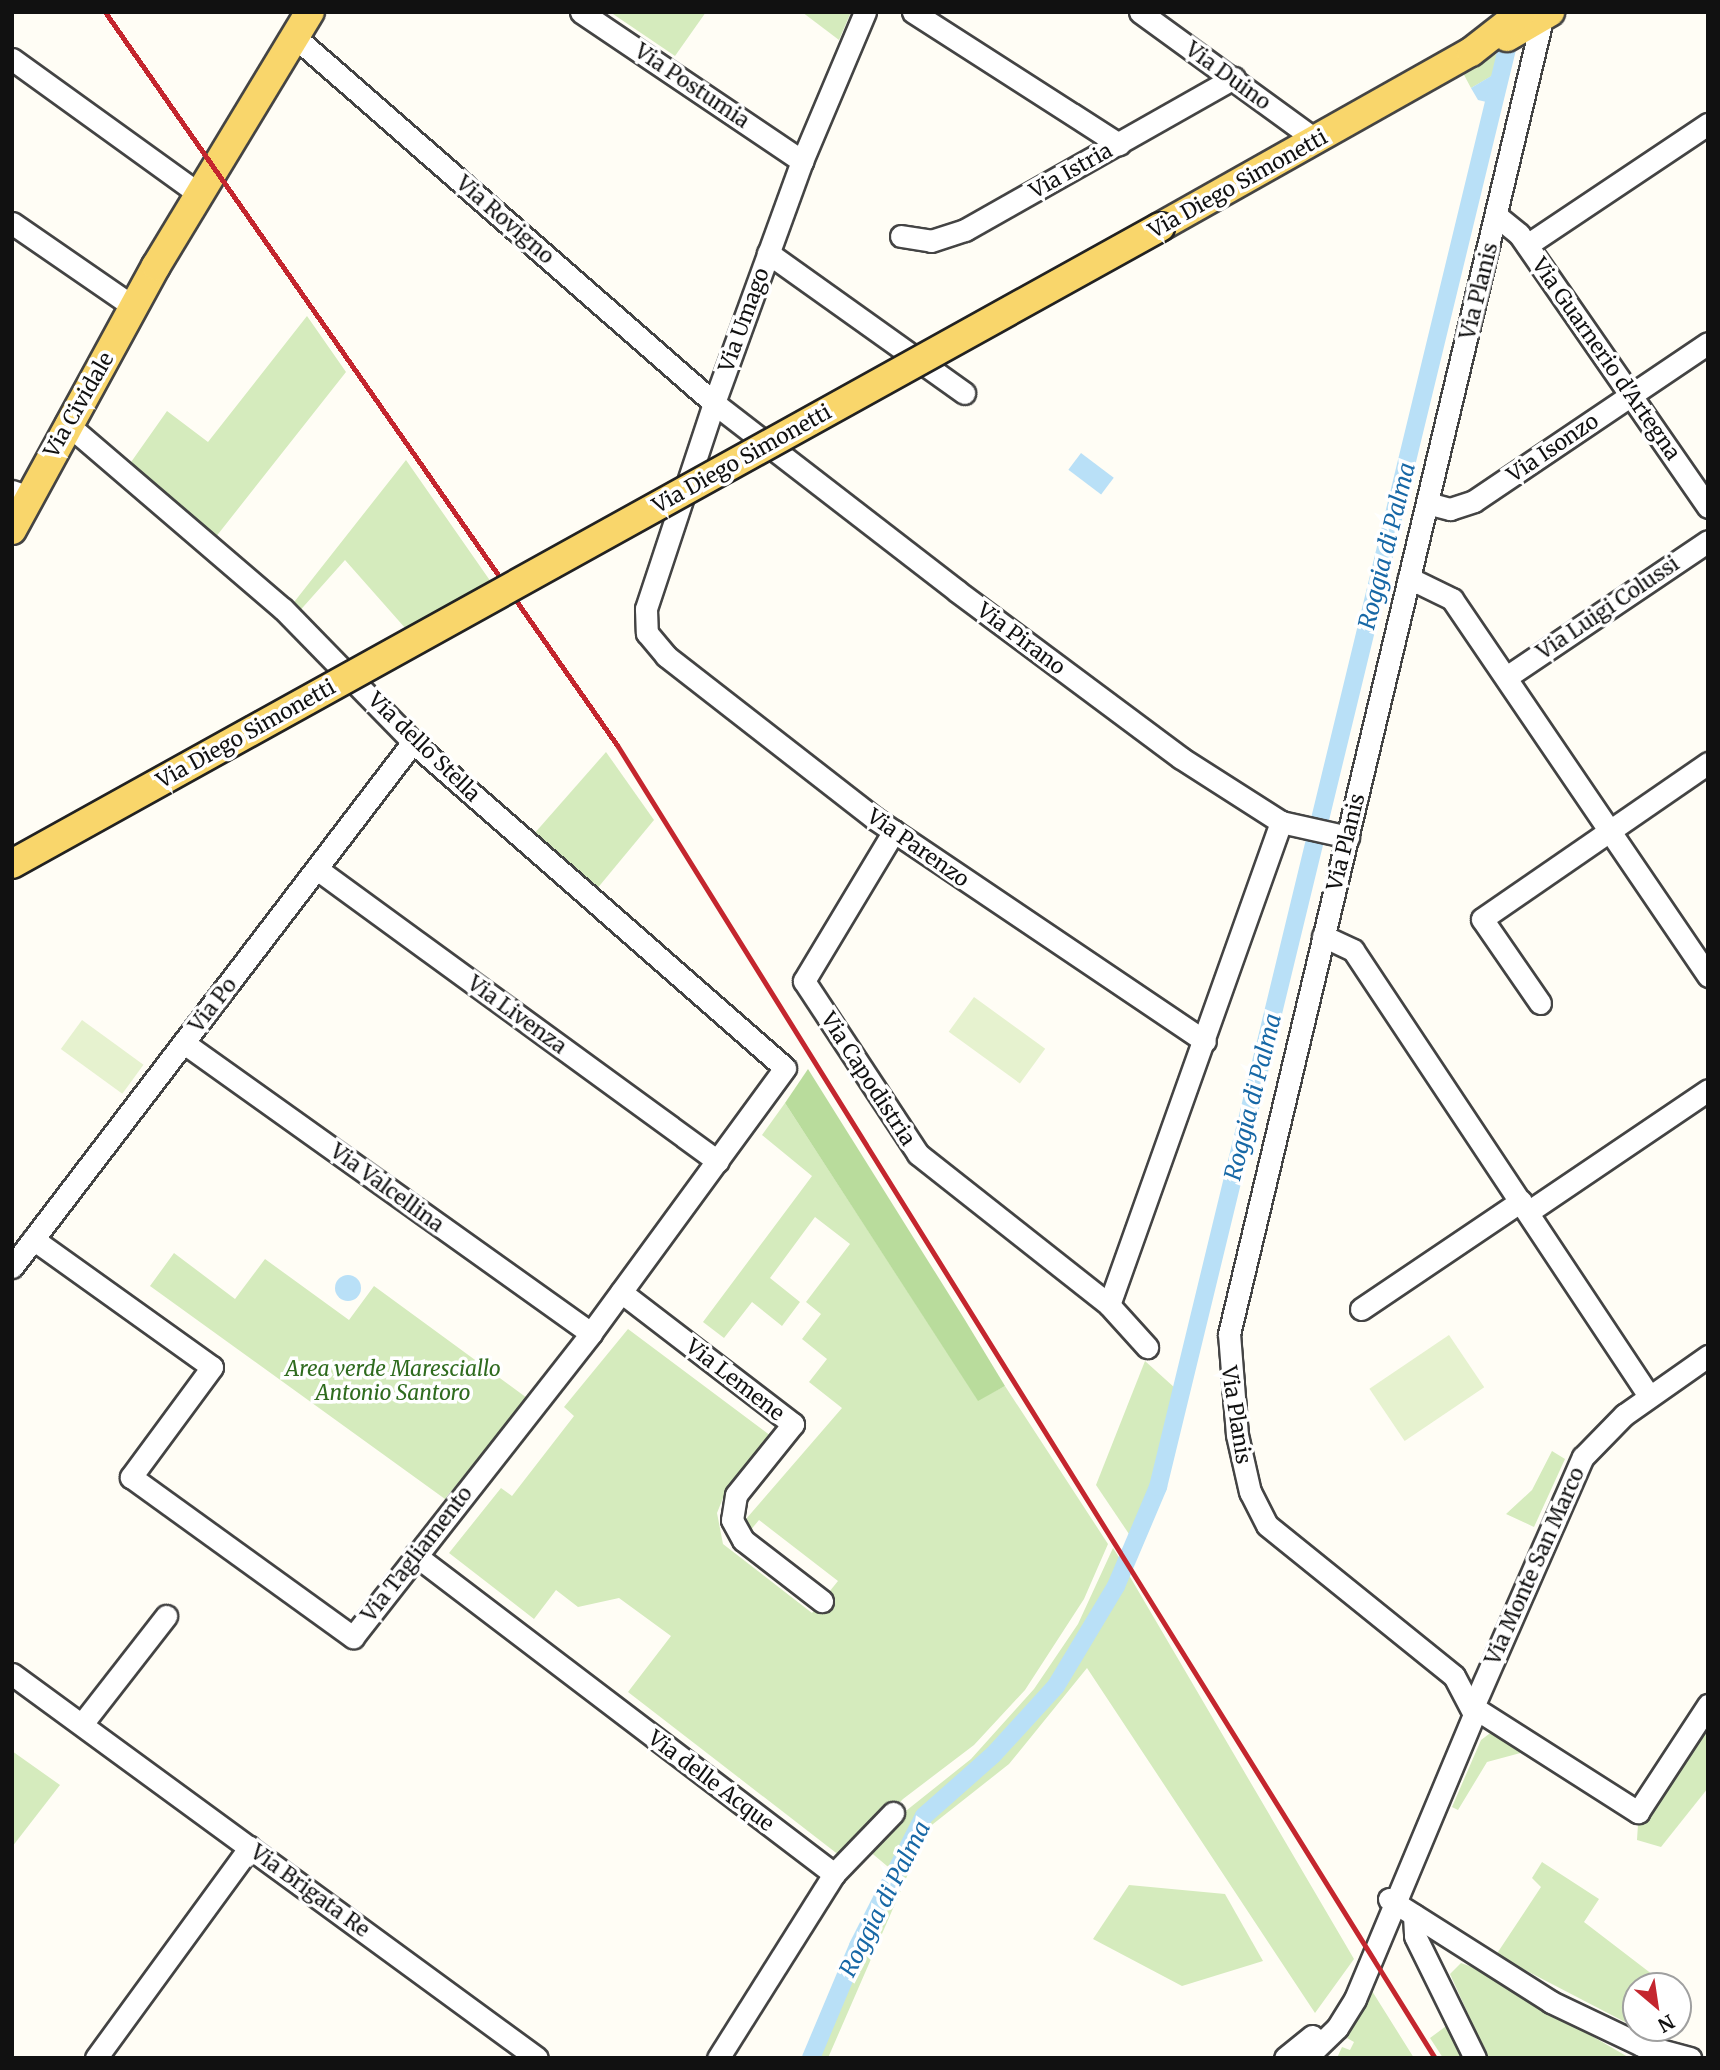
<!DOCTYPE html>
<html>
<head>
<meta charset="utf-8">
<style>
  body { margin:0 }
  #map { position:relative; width:1720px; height:2070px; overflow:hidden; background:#fffdf5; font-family:Merriweather,serif }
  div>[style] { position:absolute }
  .green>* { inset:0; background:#d5ebbd }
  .forest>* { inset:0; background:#b9dc9c }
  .pitch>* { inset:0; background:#e6f2cf; transform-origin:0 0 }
  .water>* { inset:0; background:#b9e0f7; transform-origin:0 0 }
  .round { border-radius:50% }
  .canal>* { height:18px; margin:-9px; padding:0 9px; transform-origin:9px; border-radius:9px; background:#b9e0f7 }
  .roads { filter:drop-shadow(2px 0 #444) drop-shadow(-2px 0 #444) drop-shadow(0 2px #444) drop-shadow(0 -2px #444) }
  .minor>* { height:21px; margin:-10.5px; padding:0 10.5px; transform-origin:10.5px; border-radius:10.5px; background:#fff }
  .major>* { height:28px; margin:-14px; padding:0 14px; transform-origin:14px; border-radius:14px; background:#f9d66b }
  .rail>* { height:5px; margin:-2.5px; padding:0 2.5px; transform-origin:2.5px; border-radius:2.5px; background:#c4262e }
  .bridges { filter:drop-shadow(2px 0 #222) drop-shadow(-2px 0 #222) drop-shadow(0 2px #222) drop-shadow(0 -2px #222) }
  .major-bridge>* { height:28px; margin:-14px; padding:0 14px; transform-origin:14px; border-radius:14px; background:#f9d66b }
  span { translate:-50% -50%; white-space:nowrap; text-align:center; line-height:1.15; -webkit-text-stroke:7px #fff; paint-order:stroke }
  .street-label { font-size:21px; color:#111 }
  .park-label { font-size:21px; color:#2f6b1f; font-style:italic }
  .water-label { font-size:23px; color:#1768a6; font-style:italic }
  .frame { position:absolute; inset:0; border:14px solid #111; pointer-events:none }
  .north { position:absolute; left:1622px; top:1972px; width:70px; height:70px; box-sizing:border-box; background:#fff; border:2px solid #a0a0a0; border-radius:50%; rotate:151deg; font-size:19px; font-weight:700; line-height:28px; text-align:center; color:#111 }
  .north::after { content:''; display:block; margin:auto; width:24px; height:32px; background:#c4262e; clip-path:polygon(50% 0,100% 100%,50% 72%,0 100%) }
</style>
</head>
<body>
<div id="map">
  <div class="green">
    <div style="clip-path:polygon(610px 12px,706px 12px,675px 56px)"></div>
    <div style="clip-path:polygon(802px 12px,851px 12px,839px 40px)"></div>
    <div style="clip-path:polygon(1500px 52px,1497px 73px,1471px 88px,1463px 73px)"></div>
    <div style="clip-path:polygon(307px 316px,346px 372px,215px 538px,129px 465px,167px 411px,208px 442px)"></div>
    <div style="clip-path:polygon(406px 460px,491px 582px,406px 629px,345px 560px,296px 615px,291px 606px)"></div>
    <div style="clip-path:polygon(606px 752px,654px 820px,596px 890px,533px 835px)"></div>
    <div style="clip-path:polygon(785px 1103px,978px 1400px,1005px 1386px,1108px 1544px,1084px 1599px,1025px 1690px,974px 1745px,903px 1799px,844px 1859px,628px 1692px,671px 1636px,619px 1598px,578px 1607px,556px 1590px,534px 1619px,449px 1553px,501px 1488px,512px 1496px,574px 1416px,564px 1407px,628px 1329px,771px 1436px,723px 1498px,717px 1513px,723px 1544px,812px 1613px,838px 1581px,759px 1520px,749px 1532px,746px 1519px,842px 1408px,809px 1382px,827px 1359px,802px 1339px,821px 1314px,806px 1302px,850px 1244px,815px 1217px,770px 1278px,800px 1302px,782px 1326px,752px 1302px,724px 1338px,703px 1322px,812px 1176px,762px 1135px)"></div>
    <div style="clip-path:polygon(174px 1253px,235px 1299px,265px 1259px,349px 1320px,374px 1286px,527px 1398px,445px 1499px,150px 1286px)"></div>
    <div style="clip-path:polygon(1145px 1361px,1175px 1388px,1160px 1461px,1131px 1537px,1096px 1485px)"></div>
    <div style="clip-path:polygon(1552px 1451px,1565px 1459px,1534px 1527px,1506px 1514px,1532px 1490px)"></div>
    <div style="clip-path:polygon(1113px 1548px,1120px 1559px,1078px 1643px,1025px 1714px,920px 1814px,893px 1871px,868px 1850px,897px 1818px,971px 1759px,1034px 1689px,1078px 1624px)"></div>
    <div style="clip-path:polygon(1126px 1570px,1354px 1959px,1315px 2013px,1087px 1668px,1009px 1764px,928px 1828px,828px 2058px,814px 2058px,925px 1821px,1024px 1733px,1073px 1668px)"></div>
    <div style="clip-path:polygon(1708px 1723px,1708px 1788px,1661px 1847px,1637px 1840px,1638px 1824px)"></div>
    <div style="clip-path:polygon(1493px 1731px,1528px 1751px,1487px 1762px,1458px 1810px,1452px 1807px,1481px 1740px)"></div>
    <div style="clip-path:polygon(12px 1751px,60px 1785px,12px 1847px)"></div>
    <div style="clip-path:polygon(1542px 1862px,1599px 1899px,1584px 1922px,1657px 1978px,1651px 1986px,1636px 1986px,1636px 2007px,1625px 2022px,1496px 1955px,1541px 1887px,1532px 1878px)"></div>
    <div style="clip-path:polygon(1129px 1885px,1225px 1894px,1263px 1961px,1182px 1986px,1093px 1939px)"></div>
    <div style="clip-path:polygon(1461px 1963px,1475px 1968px,1628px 2057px,1488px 2058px,1450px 1974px)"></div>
    <div style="clip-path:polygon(1372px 1991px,1414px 2058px,1337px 2058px,1342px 2047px,1350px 2050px,1354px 2042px,1347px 2038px)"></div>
    <div style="clip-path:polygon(1453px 2021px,1470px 2058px,1443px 2058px,1430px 2038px)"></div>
  </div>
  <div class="forest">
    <div style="clip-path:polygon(808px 1069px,965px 1320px,1005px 1386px,978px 1401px,785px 1103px)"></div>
  </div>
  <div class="pitch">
    <div style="left:974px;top:997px;width:88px;height:43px;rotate:36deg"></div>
    <div style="left:82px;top:1020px;width:76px;height:36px;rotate:36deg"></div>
    <div style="left:1449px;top:1335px;width:63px;height:96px;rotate:56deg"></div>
  </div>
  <div class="water">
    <div style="clip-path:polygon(1503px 69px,1495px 104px,1478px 100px,1471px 88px)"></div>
    <div style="left:1081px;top:453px;width:41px;height:21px;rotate:37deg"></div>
    <div class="round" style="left:335px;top:1275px;width:26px;height:26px"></div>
  </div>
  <div class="canal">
    <div style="left:811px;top:2058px;width:121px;rotate:-67.2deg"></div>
    <div style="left:858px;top:1946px;width:146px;rotate:-63.1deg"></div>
    <div style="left:924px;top:1816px;width:92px;rotate:-41.5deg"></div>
    <div style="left:993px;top:1755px;width:93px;rotate:-47.6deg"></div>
    <div style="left:1056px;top:1686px;width:117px;rotate:-59deg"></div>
    <div style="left:1116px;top:1586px;width:108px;rotate:-67deg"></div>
    <div style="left:1158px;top:1487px;width:1480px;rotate:-76.36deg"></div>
  </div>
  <div class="roads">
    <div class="minor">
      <div style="left:581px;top:12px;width:267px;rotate:34deg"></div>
      <div style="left:865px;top:12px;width:162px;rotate:112.9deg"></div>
      <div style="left:802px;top:161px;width:258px;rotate:110deg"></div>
      <div style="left:714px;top:403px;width:217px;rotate:108.3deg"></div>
      <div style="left:646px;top:609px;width:24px;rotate:88deg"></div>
      <div style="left:647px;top:633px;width:30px;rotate:50deg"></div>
      <div style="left:666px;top:656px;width:264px;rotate:37.9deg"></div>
      <div style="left:874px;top:818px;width:399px;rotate:34deg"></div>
      <div style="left:913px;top:12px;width:245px;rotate:32.7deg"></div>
      <div style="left:1140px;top:12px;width:218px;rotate:36deg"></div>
      <div style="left:295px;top:37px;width:556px;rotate:41.14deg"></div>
      <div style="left:714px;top:403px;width:307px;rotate:37.7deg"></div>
      <div style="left:957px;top:591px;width:279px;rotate:36.7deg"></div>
      <div style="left:1181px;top:758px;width:119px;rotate:32.6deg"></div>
      <div style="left:1281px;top:822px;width:69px;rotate:12.6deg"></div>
      <div style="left:12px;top:59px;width:231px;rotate:35.8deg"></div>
      <div style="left:1498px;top:217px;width:27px;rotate:39deg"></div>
      <div style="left:1519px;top:234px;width:332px;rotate:55.3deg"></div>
      <div style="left:12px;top:223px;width:150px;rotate:34.6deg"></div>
      <div style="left:901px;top:236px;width:30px;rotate:9deg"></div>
      <div style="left:931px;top:241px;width:36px;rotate:-18deg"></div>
      <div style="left:965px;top:230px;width:309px;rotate:-29.5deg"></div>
      <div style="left:1527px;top:245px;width:218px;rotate:-33.8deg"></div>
      <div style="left:768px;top:253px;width:241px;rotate:35.5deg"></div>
      <div style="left:12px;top:491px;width:18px;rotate:19deg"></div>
      <div style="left:1427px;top:503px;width:24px;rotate:15deg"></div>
      <div style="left:1450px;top:509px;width:25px;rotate:-18deg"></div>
      <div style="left:1474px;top:501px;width:282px;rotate:-34deg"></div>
      <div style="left:1409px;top:578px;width:48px;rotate:26deg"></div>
      <div style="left:1452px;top:599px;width:456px;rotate:55.8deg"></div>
      <div style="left:1508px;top:676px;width:241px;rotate:-34deg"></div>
      <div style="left:894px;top:831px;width:175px;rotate:121deg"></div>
      <div style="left:804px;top:981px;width:207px;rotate:56.6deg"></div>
      <div style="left:918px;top:1154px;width:243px;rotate:38.3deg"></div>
      <div style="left:1109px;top:1305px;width:57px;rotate:47.9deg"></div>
      <div style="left:317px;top:869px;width:496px;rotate:36.1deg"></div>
      <div style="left:1323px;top:936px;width:33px;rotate:25deg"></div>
      <div style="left:1353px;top:950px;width:535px;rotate:56.43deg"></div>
      <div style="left:1540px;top:1003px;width:102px;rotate:-124.6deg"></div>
      <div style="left:1482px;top:919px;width:275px;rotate:-34.6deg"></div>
      <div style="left:184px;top:1043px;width:500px;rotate:35.5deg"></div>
      <div style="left:1528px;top:1212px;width:217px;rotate:-34.1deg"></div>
      <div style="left:33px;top:1239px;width:220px;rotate:35.6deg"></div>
      <div style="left:212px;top:1367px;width:137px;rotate:126.4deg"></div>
      <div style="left:131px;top:1477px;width:274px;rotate:35.8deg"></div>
      <div style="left:353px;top:1637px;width:386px;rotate:-51.9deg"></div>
      <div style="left:591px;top:1333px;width:328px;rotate:-53.8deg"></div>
      <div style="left:785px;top:1068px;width:495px;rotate:-138.8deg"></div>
      <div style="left:413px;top:742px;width:186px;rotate:-134.3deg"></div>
      <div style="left:283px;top:609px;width:286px;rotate:-139.4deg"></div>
      <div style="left:12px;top:1267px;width:661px;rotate:-52.63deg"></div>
      <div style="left:621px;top:1292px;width:217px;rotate:37.5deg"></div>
      <div style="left:793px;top:1424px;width:91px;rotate:128.8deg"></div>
      <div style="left:736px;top:1495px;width:25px;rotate:99deg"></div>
      <div style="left:732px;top:1520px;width:23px;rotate:61deg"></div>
      <div style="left:743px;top:1540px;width:100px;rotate:37.7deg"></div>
      <div style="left:1109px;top:1305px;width:513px;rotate:-70.4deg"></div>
      <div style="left:1361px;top:1309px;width:193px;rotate:-34deg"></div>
      <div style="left:415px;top:1555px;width:527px;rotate:37.28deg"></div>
      <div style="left:834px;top:1874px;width:218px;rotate:122.2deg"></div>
      <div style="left:12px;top:1674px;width:650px;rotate:36.18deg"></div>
      <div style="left:1473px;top:1707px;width:273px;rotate:-66.3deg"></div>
      <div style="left:1583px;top:1457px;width:59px;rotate:-45.7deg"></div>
      <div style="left:1624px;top:1415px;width:103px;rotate:-35.1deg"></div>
      <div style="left:1473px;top:1707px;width:196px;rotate:32.5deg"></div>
      <div style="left:1638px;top:1812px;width:128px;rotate:-56.8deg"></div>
      <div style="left:82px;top:1724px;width:137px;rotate:-52.1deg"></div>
      <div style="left:834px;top:1874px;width:85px;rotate:-46deg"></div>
      <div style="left:1389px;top:1899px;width:192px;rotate:32.4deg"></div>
      <div style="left:1551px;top:2002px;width:100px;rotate:25.5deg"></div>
      <div style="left:1641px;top:2045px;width:51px;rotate:14.9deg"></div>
      <div style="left:1414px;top:1915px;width:21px;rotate:87deg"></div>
      <div style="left:1415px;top:1936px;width:136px;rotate:63.8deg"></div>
      <div style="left:96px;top:2058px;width:261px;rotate:-53.9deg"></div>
      <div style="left:1285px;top:2058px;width:35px;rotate:-39deg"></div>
      <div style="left:1306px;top:2058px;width:43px;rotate:-44.1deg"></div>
      <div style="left:1337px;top:2028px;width:34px;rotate:-58deg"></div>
      <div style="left:1355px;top:1999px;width:309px;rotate:-67.3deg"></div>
      <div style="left:1474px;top:1714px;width:43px;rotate:-117.8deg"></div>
      <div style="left:1454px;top:1676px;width:240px;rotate:-141.1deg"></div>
      <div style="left:1267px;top:1525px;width:37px;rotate:-117deg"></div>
      <div style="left:1250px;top:1492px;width:58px;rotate:-102.8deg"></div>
      <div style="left:1237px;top:1435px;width:101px;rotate:-94.5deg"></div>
      <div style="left:1229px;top:1334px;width:1352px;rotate:-76.61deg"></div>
    </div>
    <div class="major">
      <div style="left:1507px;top:37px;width:50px;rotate:-30.2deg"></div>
      <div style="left:1160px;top:227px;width:357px;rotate:-29.4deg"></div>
      <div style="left:1471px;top:52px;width:65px;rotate:-38.1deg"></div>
      <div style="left:12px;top:530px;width:301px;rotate:-61.4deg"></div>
      <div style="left:156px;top:266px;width:297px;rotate:-58.8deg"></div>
    </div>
  </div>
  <div class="rail">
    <div style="left:105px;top:12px;width:894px;rotate:55.07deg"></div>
    <div style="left:617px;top:745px;width:1547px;rotate:58.08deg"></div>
  </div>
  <div class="bridges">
    <div class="major-bridge">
      <div style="left:12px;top:864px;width:1313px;rotate:-29.02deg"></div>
    </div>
  </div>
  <div class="street-label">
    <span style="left:1228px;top:76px;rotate:36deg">Via Duino</span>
    <span style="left:692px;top:86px;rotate:34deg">Via Postumia</span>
    <span style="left:1071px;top:171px;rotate:-29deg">Via Istria</span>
    <span style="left:1238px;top:184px;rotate:-29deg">Via Diego Simonetti</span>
    <span style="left:505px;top:220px;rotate:41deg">Via Rovigno</span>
    <span style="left:1479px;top:291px;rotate:-76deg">Via Planis</span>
    <span style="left:744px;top:320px;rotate:-70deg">Via Umago</span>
    <span style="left:1606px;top:359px;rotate:55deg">Via Guarnerio d'Artegna</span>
    <span style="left:79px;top:405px;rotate:-60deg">Via Cividale</span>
    <span style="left:1553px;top:448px;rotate:-34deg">Via Isonzo</span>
    <span style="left:742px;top:459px;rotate:-29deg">Via Diego Simonetti</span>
    <span style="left:1608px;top:608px;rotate:-34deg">Via Luigi Colussi</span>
    <span style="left:1021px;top:639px;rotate:37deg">Via Pirano</span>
    <span style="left:246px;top:734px;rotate:-29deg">Via Diego Simonetti</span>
    <span style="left:424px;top:747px;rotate:44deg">Via dello Stella</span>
    <span style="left:1346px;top:842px;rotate:-76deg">Via Planis</span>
    <span style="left:918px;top:848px;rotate:35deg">Via Parenzo</span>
    <span style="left:213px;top:1005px;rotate:-52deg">Via Po</span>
    <span style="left:517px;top:1015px;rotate:36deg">Via Livenza</span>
    <span style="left:868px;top:1079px;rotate:57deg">Via Capodistria</span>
    <span style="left:387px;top:1188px;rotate:36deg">Via Valcellina</span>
    <span style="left:735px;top:1380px;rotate:38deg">Via Lemene</span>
    <span style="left:1236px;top:1415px;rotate:81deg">Via Planis</span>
    <span style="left:417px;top:1554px;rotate:-52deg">Via Tagliamento</span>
    <span style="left:1535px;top:1566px;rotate:-66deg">Via Monte San Marco</span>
    <span style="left:711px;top:1781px;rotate:37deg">Via delle Acque</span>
    <span style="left:310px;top:1891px;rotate:36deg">Via Brigata Re</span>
  </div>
  <div class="park-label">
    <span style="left:393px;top:1381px">Area verde Maresciallo<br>Antonio Santoro</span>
  </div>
  <div class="water-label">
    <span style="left:1387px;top:546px;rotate:-76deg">Roggia di Palma</span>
    <span style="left:1253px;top:1097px;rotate:-76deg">Roggia di Palma</span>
    <span style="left:885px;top:1899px;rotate:-63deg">Roggia di Palma</span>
  </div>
  <div class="frame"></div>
  <div class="north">N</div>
</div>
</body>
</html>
